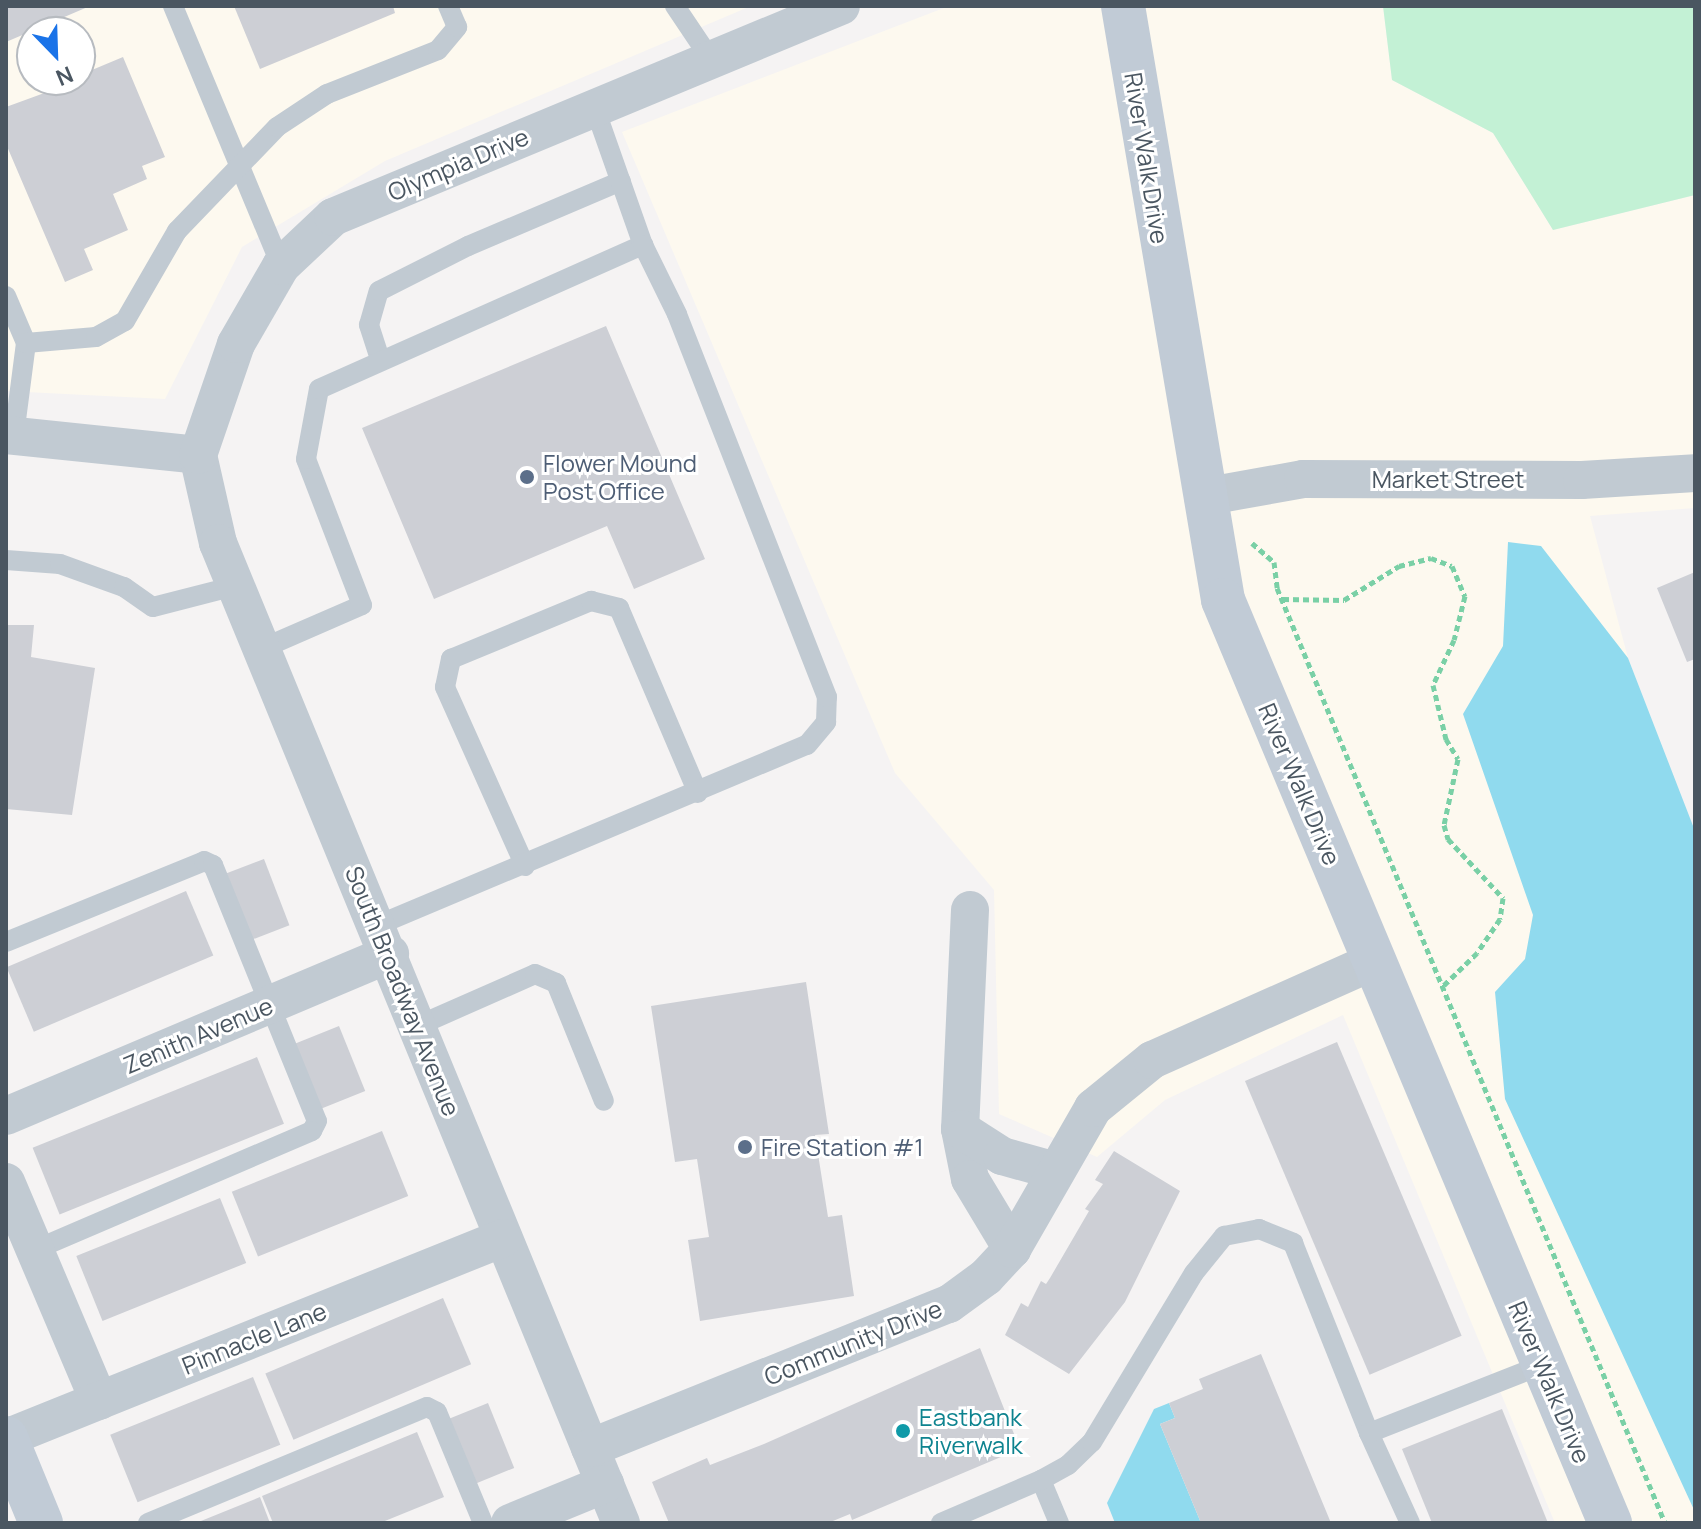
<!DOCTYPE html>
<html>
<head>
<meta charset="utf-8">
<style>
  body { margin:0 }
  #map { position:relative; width:1701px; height:1529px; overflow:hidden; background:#f5f3f3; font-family:Manrope,sans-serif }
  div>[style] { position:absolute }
  .commercial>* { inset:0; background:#fdf9ef }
  .green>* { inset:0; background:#c3f1d5 }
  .water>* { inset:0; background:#90daee }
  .building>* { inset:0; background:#cdcfd5; transform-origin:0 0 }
  .path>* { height:5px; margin-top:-2.5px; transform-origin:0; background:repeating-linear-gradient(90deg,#7ad0a6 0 6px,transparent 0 10px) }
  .lane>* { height:20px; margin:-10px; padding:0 10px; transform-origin:10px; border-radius:10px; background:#c1cad2 }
  .street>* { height:38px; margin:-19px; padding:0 19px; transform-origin:19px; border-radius:19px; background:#c1cad2 }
  .secondary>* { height:44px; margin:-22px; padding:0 22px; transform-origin:22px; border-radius:22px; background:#c1cbd6 }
  .dots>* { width:22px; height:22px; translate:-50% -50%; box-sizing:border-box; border:4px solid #fff; border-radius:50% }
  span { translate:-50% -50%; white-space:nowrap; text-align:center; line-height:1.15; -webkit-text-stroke:6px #fff; paint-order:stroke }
  .street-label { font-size:24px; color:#4a5661 }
  .service-label { font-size:24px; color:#4e5e75 }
  .left { translate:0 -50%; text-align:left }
  .culture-label { font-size:24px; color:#0d838f }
  .frame { position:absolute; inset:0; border:8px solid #4a5661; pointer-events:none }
  .north { position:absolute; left:16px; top:16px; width:80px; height:80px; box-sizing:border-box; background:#fff; border:2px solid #b7bbc0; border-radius:50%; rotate:157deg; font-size:22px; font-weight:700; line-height:32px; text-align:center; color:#4a5661 }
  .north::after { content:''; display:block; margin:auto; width:28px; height:36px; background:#1a73e8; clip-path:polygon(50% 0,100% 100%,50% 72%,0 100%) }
</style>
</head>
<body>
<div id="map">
  <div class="commercial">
    <div style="clip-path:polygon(evenodd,6px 6px,751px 6px,385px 161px,242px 247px,165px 399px,6px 391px,6px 6px,32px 32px,80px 32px,80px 80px,32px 80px,32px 32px)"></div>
    <div style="clip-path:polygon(949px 6px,1383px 6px,1392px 80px,1493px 133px,1553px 230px,1695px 195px,1695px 508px,1590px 516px,1628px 658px,1695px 833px,1695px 1523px,1555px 1523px,1343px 1015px,1165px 1100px,1097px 1157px,999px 1114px,994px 890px,895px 773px,622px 132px)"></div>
  </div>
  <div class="green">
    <div style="clip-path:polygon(1383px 6px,1695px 6px,1695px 195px,1553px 230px,1493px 133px,1392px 80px)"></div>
  </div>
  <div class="water">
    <div style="clip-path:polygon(1508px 542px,1541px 546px,1628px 658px,1695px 831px,1695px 1512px,1505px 1099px,1495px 992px,1525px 959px,1533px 915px,1463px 714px,1503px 646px)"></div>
    <div style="clip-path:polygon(1169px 1403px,1175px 1418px,1160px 1424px,1201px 1523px,1115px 1523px,1107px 1503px,1154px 1409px)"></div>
  </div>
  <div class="building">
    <div style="clip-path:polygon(6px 6px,90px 6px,6px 42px)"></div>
    <div style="clip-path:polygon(234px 6px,393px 6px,395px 13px,260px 69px)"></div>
    <div style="clip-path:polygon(123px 57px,165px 157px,142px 166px,147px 179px,113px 194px,128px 230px,84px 249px,93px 270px,65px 282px,6px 144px,6px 107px,80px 80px,80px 75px)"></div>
    <div style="clip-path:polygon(606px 326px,705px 559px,634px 589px,607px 526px,434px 599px,362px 428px)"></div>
    <div style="clip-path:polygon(1695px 572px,1695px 659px,1687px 662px,1657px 588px)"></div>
    <div style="clip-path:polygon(6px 625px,34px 625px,31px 657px,95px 668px,72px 815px,6px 809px)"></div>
    <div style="left:264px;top:859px;width:71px;height:40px;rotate:69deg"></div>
    <div style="left:186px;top:891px;width:70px;height:195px;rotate:67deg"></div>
    <div style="clip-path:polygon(806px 982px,829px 1134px,815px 1135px,828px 1217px,842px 1215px,854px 1296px,700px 1321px,688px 1240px,709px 1237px,697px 1159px,675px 1162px,651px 1006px)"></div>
    <div style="left:339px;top:1026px;width:70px;height:47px;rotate:68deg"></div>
    <div style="left:1337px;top:1042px;width:319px;height:100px;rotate:67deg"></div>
    <div style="left:257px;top:1057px;width:72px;height:242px;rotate:68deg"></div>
    <div style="left:382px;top:1131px;width:70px;height:162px;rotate:68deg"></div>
    <div style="clip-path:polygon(1114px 1151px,1180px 1191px,1125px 1302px,1069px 1374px,1005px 1335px,1021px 1303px,1028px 1307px,1041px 1281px,1046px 1284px,1050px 1278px,1089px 1211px,1085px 1209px,1103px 1184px,1095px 1180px)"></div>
    <div style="left:220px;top:1198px;width:70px;height:155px;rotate:68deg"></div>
    <div style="left:443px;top:1298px;width:72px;height:193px;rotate:67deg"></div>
    <div style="clip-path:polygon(980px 1348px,1020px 1449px,852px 1520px,850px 1514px,828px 1523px,669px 1523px,652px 1482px,707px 1458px,710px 1465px,764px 1444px)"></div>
    <div style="clip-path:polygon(1261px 1354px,1331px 1523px,1201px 1523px,1160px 1424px,1175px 1418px,1169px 1403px,1203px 1389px,1199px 1379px)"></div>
    <div style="left:253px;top:1377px;width:73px;height:154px;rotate:68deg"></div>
    <div style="left:488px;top:1403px;width:70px;height:42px;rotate:68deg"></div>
    <div style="clip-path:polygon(1502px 1409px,1548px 1523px,1432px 1523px,1402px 1449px)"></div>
    <div style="clip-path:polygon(417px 1432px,444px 1497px,380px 1523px,273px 1523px,262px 1496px)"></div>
    <div style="clip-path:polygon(260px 1497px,270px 1523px,196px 1523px)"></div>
  </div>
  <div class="path">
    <div style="left:1252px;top:543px;width:29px;rotate:41deg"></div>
    <div style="left:1274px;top:562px;width:26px;rotate:83deg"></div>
    <div style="left:1277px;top:588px;width:1012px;rotate:67.46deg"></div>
    <div style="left:1283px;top:599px;width:61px;rotate:0.9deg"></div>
    <div style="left:1344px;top:600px;width:65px;rotate:-31.7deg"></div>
    <div style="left:1399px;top:566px;width:33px;rotate:-14deg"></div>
    <div style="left:1431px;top:558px;width:22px;rotate:21deg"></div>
    <div style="left:1452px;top:566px;width:33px;rotate:67deg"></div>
    <div style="left:1465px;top:596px;width:45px;rotate:104deg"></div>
    <div style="left:1454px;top:640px;width:50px;rotate:115deg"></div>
    <div style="left:1433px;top:685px;width:56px;rotate:76.5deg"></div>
    <div style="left:1446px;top:739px;width:23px;rotate:59deg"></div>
    <div style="left:1458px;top:759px;width:67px;rotate:102deg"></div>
    <div style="left:1444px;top:825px;width:15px;rotate:74deg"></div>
    <div style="left:1448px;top:839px;width:81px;rotate:47deg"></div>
    <div style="left:1503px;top:898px;width:21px;rotate:98deg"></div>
    <div style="left:1500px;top:919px;width:41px;rotate:124.1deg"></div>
    <div style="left:1477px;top:953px;width:49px;rotate:135.8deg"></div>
  </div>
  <div class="lane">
    <div style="left:173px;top:6px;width:282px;rotate:67.4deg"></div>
    <div style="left:675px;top:6px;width:63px;rotate:56.1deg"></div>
    <div style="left:6px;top:296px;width:51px;rotate:66.9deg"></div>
    <div style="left:26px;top:343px;width:94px;rotate:97.4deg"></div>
    <div style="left:26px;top:343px;width:70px;rotate:-4.9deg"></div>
    <div style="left:96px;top:337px;width:33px;rotate:-29deg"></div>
    <div style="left:125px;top:321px;width:104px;rotate:-60deg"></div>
    <div style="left:177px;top:231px;width:144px;rotate:-46.1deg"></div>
    <div style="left:277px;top:127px;width:60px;rotate:-33.4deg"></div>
    <div style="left:327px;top:94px;width:119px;rotate:-21.6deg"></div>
    <div style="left:438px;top:50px;width:30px;rotate:-50deg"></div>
    <div style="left:457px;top:27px;width:23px;rotate:-113deg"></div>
    <div style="left:380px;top:359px;width:36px;rotate:-108deg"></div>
    <div style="left:369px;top:325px;width:35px;rotate:-74deg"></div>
    <div style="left:379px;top:291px;width:100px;rotate:-26.8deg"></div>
    <div style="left:468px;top:246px;width:166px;rotate:-23deg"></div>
    <div style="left:6px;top:560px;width:54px;rotate:4.2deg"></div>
    <div style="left:60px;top:564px;width:68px;rotate:19.8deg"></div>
    <div style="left:124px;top:587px;width:35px;rotate:35deg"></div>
    <div style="left:153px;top:607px;width:85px;rotate:-14.4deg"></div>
    <div style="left:261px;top:649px;width:110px;rotate:-23.5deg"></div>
    <div style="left:362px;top:605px;width:156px;rotate:-111deg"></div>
    <div style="left:306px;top:459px;width:71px;rotate:-79.5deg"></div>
    <div style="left:319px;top:389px;width:355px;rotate:-24deg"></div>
    <div style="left:643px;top:245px;width:147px;rotate:-109.4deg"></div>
    <div style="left:525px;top:866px;width:196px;rotate:-114.1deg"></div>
    <div style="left:445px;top:687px;width:29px;rotate:-78deg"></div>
    <div style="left:451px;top:659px;width:152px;rotate:-22.5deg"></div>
    <div style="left:591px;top:601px;width:29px;rotate:14deg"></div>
    <div style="left:619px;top:608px;width:201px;rotate:66.9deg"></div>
    <div style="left:378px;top:925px;width:465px;rotate:-22.8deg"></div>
    <div style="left:807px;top:745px;width:30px;rotate:-50deg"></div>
    <div style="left:826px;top:722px;width:25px;rotate:-88deg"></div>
    <div style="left:827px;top:697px;width:411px;rotate:-111.4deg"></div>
    <div style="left:677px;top:314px;width:77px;rotate:-116.2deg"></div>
    <div style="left:6px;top:942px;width:214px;rotate:-22.2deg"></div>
    <div style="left:204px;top:861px;width:10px;rotate:24deg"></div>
    <div style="left:213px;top:865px;width:276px;rotate:67.9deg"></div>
    <div style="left:317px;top:1121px;width:11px;rotate:117deg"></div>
    <div style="left:312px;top:1131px;width:301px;rotate:156.8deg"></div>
    <div style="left:415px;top:1027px;width:131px;rotate:-23.8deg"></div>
    <div style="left:535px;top:974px;width:23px;rotate:23deg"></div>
    <div style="left:556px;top:983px;width:127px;rotate:67.9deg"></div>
    <div style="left:1041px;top:1480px;width:47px;rotate:67.3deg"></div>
    <div style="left:148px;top:1523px;width:302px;rotate:-22.6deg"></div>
    <div style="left:427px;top:1407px;width:11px;rotate:27deg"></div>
    <div style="left:437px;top:1412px;width:120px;rotate:67.5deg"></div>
    <div style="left:941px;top:1523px;width:109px;rotate:-23.3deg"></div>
    <div style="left:1041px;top:1480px;width:31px;rotate:-29deg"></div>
    <div style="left:1068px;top:1465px;width:33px;rotate:-44deg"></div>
    <div style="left:1092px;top:1442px;width:197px;rotate:-58.9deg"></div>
    <div style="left:1194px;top:1273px;width:48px;rotate:-51deg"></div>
    <div style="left:1224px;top:1236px;width:36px;rotate:-11deg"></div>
    <div style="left:1259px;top:1229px;width:37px;rotate:22deg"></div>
    <div style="left:1293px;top:1243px;width:205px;rotate:68.2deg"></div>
    <div style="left:1410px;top:1523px;width:99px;rotate:-114.5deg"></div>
    <div style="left:1369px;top:1433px;width:186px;rotate:-21.5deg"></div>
  </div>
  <div class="street">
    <div style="left:6px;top:435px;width:193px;rotate:5.9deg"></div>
    <div style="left:198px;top:455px;width:90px;rotate:77.2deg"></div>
    <div style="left:218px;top:543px;width:1060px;rotate:67.65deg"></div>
    <div style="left:198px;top:455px;width:117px;rotate:-71.1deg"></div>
    <div style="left:236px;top:344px;width:90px;rotate:-60deg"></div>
    <div style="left:281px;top:266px;width:71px;rotate:-43.3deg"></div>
    <div style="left:333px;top:217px;width:550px;rotate:-22.56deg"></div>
    <div style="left:1203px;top:497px;width:102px;rotate:-10.2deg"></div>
    <div style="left:1303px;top:479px;width:279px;rotate:0.2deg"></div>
    <div style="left:1582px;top:480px;width:113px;rotate:-3.5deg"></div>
    <div style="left:970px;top:910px;width:219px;rotate:92.6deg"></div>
    <div style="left:960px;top:1129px;width:51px;rotate:78.7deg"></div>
    <div style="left:970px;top:1179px;width:82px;rotate:59deg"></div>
    <div style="left:6px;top:1116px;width:417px;rotate:-22.9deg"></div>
    <div style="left:960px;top:1129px;width:50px;rotate:32.7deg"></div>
    <div style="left:1002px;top:1156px;width:56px;rotate:15.5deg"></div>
    <div style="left:6px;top:1182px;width:238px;rotate:67deg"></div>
    <div style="left:6px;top:1438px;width:536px;rotate:-21.92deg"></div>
    <div style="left:590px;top:1448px;width:387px;rotate:-21.9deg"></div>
    <div style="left:949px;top:1304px;width:46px;rotate:-36.1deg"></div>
    <div style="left:986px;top:1277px;width:38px;rotate:-47deg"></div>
    <div style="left:1012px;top:1249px;width:163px;rotate:-60.1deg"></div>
    <div style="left:1093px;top:1108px;width:76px;rotate:-39.1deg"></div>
    <div style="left:1152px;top:1060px;width:243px;rotate:-24deg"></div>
    <div style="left:510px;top:1523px;width:103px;rotate:-22.3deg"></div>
  </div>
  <div class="secondary">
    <div style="left:1123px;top:6px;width:602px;rotate:80.44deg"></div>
    <div style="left:1223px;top:600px;width:1001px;rotate:67.25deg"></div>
    <div style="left:6px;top:1438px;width:92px;rotate:67.6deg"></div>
  </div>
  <div class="dots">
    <div style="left:527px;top:477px;background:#5c6f8a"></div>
    <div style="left:745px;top:1147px;background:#5c6f8a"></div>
    <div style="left:903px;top:1431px;background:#0f9aa8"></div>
  </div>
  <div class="street-label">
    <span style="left:1147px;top:158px;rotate:81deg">River Walk Drive</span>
    <span style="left:458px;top:164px;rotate:-23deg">Olympia Drive</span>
    <span style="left:1448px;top:479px">Market Street</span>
    <span style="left:1300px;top:784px;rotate:67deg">River Walk Drive</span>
    <span style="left:403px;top:991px;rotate:68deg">South Broadway Avenue</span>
    <span style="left:198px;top:1035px;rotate:-23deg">Zenith Avenue</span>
    <span style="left:254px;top:1338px;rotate:-22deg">Pinnacle Lane</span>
    <span style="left:853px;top:1342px;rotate:-22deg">Community Drive</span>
    <span style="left:1550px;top:1382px;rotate:67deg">River Walk Drive</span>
  </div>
  <div class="service-label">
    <span class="left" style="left:543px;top:477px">Flower Mound<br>Post Office</span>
    <span class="left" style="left:761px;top:1147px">Fire Station #1</span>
  </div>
  <div class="culture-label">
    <span class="left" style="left:919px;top:1431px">Eastbank<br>Riverwalk</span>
  </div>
  <div class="frame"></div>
  <div class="north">N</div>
</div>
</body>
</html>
